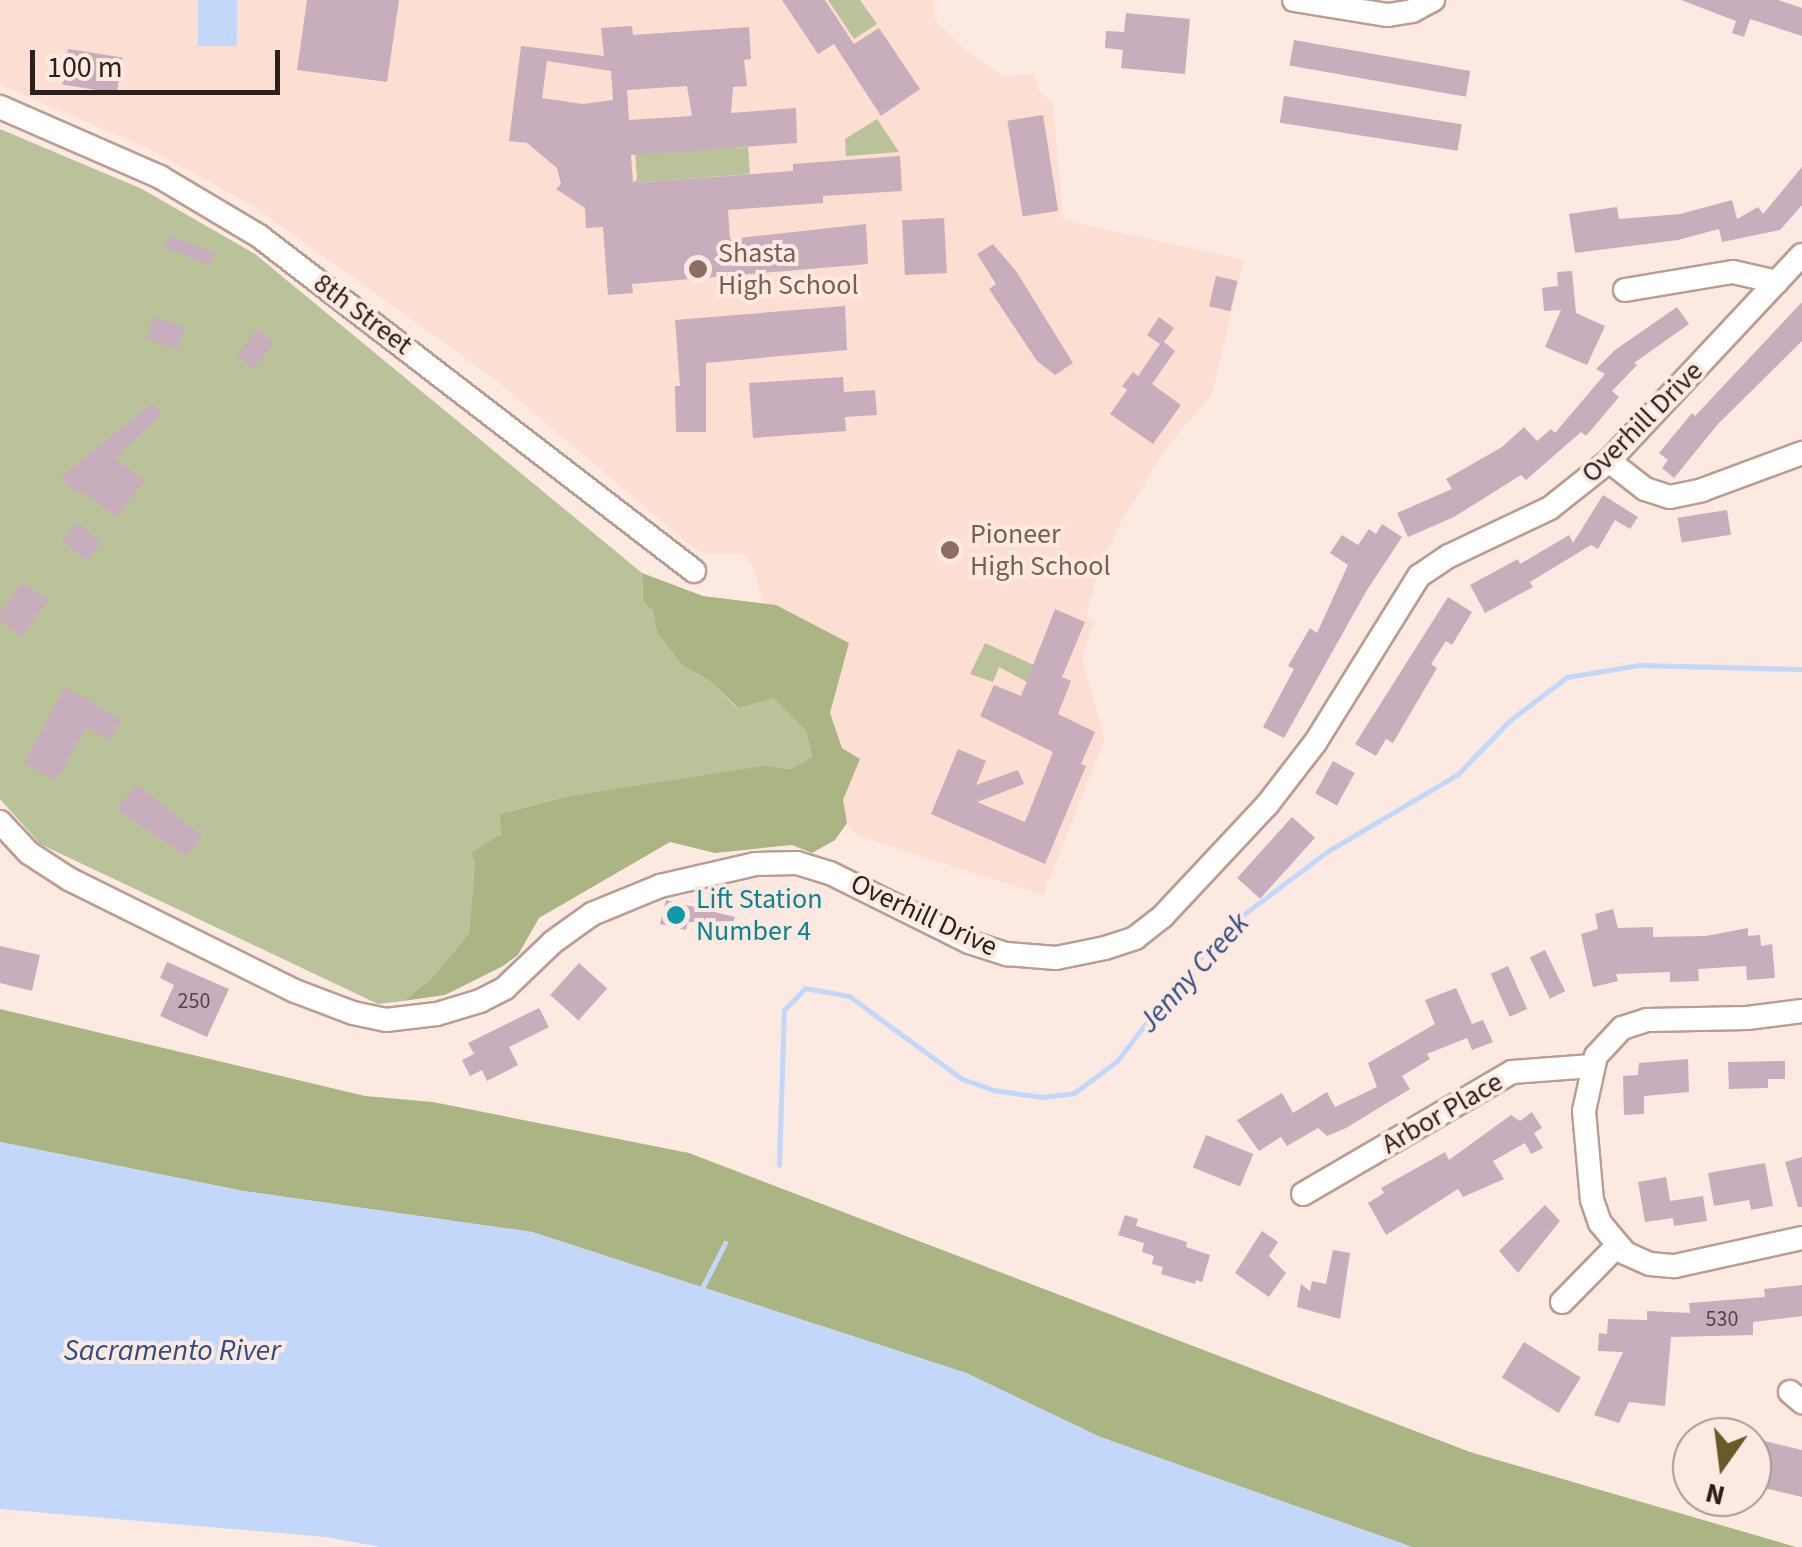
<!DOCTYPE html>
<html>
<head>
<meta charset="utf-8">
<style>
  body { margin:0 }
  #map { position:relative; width:1802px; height:1547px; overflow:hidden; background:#fce9e2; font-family:"Source Sans 3",sans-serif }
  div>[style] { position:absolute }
  .built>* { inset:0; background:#fdded2 }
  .green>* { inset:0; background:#bac29a }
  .forest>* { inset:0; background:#abb584 }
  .water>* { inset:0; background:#c3d7fb; transform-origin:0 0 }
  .stream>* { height:5px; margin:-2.5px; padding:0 2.5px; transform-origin:2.5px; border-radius:2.5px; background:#c3d7fb }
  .building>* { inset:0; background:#c8adbd; transform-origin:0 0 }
  .roads { filter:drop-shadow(2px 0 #ba9d92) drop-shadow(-2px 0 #ba9d92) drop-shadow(0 2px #ba9d92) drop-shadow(0 -2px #ba9d92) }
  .minor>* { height:22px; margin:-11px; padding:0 11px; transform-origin:11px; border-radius:11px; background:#fff }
  .dots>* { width:28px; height:28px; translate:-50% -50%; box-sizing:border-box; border:5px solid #fce9e2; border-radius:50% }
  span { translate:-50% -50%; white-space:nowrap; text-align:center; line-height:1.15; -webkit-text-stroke:8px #fce9e2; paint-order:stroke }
  .number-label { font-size:22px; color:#524344 }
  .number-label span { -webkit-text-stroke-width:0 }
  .education-label { font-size:28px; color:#785e54 }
  .left { translate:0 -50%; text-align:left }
  .street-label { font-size:28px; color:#2b201c }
  .culture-label { font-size:28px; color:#0d838f }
  .water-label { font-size:30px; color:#314d84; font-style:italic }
  .north { position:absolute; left:1672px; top:1417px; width:100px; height:100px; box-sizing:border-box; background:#fce9e2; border:2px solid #a89993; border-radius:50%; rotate:194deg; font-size:28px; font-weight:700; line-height:40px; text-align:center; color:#2b201c }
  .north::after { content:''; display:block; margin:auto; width:35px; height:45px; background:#6a5a28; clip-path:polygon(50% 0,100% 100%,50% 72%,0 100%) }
  .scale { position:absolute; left:30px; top:50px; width:250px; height:45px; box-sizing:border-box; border:5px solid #2b201c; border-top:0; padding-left:12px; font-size:30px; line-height:35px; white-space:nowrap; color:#2b201c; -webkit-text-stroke:8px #fce9e2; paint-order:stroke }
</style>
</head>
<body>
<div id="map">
  <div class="built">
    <div style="clip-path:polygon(0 0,934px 0,935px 20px,967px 52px,1004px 77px,1033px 73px,1040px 92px,1053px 104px,1063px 220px,1244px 260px,1212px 394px,1166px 448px,1124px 516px,1101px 564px,1086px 617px,1094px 621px,1082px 659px,1105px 739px,1043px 895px,856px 835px,843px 819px,843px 800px,860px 759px,842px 748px,830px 713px,849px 643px,762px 601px,755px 571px,744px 554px,704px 554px,691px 546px,496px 380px,255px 207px,148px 148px,0 85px)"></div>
  </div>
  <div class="green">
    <div style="clip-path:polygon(828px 0,860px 0,877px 24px,854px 39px)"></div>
    <div style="clip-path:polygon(877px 119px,899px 152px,846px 156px,845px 139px)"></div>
    <div style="clip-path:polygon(0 129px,142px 189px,255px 254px,642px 573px,643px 602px,653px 611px,657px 633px,682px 665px,711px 682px,737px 708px,774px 697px,806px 731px,812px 757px,790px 769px,764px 767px,568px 796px,501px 814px,501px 833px,475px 861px,469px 933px,431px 979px,403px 1001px,378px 1004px,40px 844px,0 799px)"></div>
    <div style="clip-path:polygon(748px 147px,750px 174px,633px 183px,637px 179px,635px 152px)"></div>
    <div style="clip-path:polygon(985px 643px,1034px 665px,1027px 682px,999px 667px,993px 682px,970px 674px)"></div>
  </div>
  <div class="forest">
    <div style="clip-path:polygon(642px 573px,703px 596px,776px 605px,849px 643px,830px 713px,842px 748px,860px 759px,843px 800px,847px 823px,835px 840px,812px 853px,792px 845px,715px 853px,670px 842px,539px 918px,518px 955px,503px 966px,445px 995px,403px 1001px,431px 979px,469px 933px,475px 861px,471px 853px,501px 834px,500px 814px,568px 796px,764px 766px,790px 769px,812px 757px,806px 731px,774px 698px,738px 708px,711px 682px,682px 665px,657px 633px,653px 611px,643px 602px)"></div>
    <div style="clip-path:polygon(0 1009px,365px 1096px,433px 1102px,689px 1153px,1470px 1452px,1796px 1547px,1412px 1547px,1100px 1437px,966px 1373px,532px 1232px,243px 1191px,0 1142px)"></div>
  </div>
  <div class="water">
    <div style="left:198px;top:0;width:39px;height:46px"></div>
    <div style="clip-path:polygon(0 1142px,243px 1191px,532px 1232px,966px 1373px,1100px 1437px,1412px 1547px,381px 1547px,326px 1537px,0 1509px)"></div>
  </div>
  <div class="stream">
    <div style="left:779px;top:1165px;width:155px;rotate:-88.2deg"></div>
    <div style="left:784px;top:1010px;width:30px;rotate:-46deg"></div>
    <div style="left:805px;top:988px;width:45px;rotate:10.3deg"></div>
    <div style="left:849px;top:996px;width:140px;rotate:36.3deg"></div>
    <div style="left:962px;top:1079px;width:34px;rotate:19deg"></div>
    <div style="left:994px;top:1090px;width:48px;rotate:8.5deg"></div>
    <div style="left:1041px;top:1097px;width:33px;rotate:-7deg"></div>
    <div style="left:1074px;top:1093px;width:54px;rotate:-36.7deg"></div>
    <div style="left:1117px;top:1061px;width:92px;rotate:-52.5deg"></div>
    <div style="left:1173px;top:988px;width:86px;rotate:-47.8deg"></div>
    <div style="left:1231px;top:924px;width:121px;rotate:-37deg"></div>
    <div style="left:1328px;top:851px;width:151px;rotate:-30.6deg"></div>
    <div style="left:1458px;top:774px;width:74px;rotate:-46.1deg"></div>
    <div style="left:1509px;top:721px;width:73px;rotate:-37.2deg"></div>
    <div style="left:1567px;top:677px;width:73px;rotate:-9.5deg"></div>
    <div style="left:1639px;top:665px;width:163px;rotate:1.4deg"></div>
    <div style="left:701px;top:1290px;width:53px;rotate:-62.9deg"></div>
  </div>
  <div class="building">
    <div style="clip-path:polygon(307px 0,399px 0,387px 82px,297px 70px)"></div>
    <div style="clip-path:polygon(782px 0,825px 0,854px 44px,879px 28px,920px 89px,881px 116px,834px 44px,818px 54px)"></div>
    <div style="clip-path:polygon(1681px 0,1778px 0,1802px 8px,1802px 36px,1750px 19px,1744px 37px,1732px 33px,1736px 21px)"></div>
    <div style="clip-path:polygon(1126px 13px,1190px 19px,1185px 74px,1121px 68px,1123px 50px,1105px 48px,1106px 31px,1124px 32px)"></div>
    <div style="clip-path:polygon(evenodd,632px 26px,633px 35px,749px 27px,751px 59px,744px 60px,747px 86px,733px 87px,731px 113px,796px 108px,797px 143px,631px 155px,633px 183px,793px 171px,793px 164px,900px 156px,902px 191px,823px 196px,823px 203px,728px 210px,730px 239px,866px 224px,868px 264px,632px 284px,633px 293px,608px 295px,603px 227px,586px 228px,585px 208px,556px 189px,561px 184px,557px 168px,527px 143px,509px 141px,521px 46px,604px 56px,601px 28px,632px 26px,547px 61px,611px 71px,613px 100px,583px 104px,542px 98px,547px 61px,632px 26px,687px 86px,692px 116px,629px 120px,627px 90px,687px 86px)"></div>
    <div style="left:1294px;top:40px;width:179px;height:26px;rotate:10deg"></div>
    <div style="left:68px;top:49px;width:55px;height:36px;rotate:9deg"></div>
    <div style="left:1284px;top:96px;width:180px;height:27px;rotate:9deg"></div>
    <div style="left:1043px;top:115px;width:97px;height:36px;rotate:81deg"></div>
    <div style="clip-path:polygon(1802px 167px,1802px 205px,1780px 230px,1722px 242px,1719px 229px,1678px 240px,1575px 253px,1569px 214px,1617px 207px,1619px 219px,1680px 214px,1732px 200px,1737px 219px,1758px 207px,1763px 214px)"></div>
    <div style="left:944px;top:218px;width:55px;height:42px;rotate:87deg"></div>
    <div style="left:169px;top:235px;width:50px;height:13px;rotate:22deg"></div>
    <div style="clip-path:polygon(993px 244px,1016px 271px,1073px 363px,1055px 375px,1037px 361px,989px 289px,996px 284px,977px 254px)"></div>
    <div style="clip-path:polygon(1572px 271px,1576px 313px,1605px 326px,1587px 365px,1545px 347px,1561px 310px,1544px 311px,1542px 288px,1558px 286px,1557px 272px)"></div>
    <div style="left:1216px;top:276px;width:22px;height:31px;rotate:13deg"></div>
    <div style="clip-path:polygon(1802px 302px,1802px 341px,1718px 424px,1674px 478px,1662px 468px,1668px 460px,1659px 453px,1692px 413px,1695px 416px)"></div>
    <div style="clip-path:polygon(845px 306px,847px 350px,706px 363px,706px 432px,676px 432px,675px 386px,680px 386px,675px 320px)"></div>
    <div style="clip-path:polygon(1677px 307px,1689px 324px,1634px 363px,1637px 365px,1612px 391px,1619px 397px,1586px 436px,1581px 432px,1526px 480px,1521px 475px,1454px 517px,1408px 537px,1397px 513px,1452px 489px,1446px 479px,1502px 447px,1524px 427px,1537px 441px,1551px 429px,1555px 433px,1605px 374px,1596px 369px,1615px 350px)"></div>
    <div style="left:154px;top:316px;width:33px;height:24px;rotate:20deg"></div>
    <div style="clip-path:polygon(1159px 317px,1174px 328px,1164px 342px,1175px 351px,1152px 384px,1181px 405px,1153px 444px,1110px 414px,1127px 390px,1122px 386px,1133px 372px,1138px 376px,1160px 344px,1147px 335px)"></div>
    <div style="left:257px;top:329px;width:21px;height:34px;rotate:37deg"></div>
    <div style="clip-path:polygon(843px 377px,844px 392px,875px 390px,877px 415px,845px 417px,846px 431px,753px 438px,749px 383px)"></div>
    <div style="clip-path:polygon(152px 403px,162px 414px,115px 459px,144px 480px,117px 517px,79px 490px,75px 493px,61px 477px)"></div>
    <div style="clip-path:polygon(1603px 495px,1638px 517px,1630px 529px,1615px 520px,1598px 549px,1591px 545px,1530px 582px,1533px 587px,1485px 613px,1470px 585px,1518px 559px,1520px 564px,1569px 535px,1573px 543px)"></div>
    <div style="left:1727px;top:510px;width:25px;height:50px;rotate:81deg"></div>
    <div style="left:77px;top:522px;width:32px;height:24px;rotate:39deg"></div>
    <div style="clip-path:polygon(1382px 524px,1402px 537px,1367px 590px,1284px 738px,1263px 727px,1294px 669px,1288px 666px,1310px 628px,1317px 633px,1348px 565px,1330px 553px,1342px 535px,1358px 545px,1369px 529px,1376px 534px)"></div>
    <div style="clip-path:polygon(22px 582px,48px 600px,22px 637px,0 621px,0 614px)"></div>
    <div style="clip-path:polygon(1448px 597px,1472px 612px,1452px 645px,1446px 641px,1431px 664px,1437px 668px,1393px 743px,1386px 739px,1376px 756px,1355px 744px)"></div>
    <div style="clip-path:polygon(1055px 609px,1085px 622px,1062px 677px,1071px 681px,1058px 714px,1095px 732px,1081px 764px,1086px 766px,1045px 864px,931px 814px,958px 749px,986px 761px,976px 785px,1018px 770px,1024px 784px,977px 802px,1025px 822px,1053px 752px,980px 716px,994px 685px,1021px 696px)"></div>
    <div style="clip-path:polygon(65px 687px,122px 720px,110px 740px,87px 727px,56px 781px,24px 763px)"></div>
    <div style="left:1333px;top:761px;width:25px;height:37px;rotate:29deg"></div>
    <div style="clip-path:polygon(137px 784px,202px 836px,186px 857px,117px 809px)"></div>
    <div style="left:1292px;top:817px;width:31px;height:82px;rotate:42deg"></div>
    <div style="clip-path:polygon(666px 900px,735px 917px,734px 921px,688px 922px,686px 930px,660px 924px)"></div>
    <div style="clip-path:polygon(1613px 909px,1618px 928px,1653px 927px,1653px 937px,1706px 936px,1748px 928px,1748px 936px,1760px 935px,1761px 946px,1772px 944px,1775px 978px,1747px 980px,1746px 966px,1698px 969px,1699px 981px,1670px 982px,1670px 972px,1616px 974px,1618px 981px,1593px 987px,1581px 934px,1598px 929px,1595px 914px)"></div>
    <div style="clip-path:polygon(0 946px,40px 955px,32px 991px,0 983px)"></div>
    <div style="left:1545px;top:950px;width:46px;height:17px;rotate:64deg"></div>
    <div style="clip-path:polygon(167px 962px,229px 989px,207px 1037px,160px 1016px,174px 985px,160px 978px)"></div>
    <div style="left:579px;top:963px;width:38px;height:43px;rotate:42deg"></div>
    <div style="left:1508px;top:966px;width:47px;height:19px;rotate:66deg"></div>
    <div style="clip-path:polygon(1456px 988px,1472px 1024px,1483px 1020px,1493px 1042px,1472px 1050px,1467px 1038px,1427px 1054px,1430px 1059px,1402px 1076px,1410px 1089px,1346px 1128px,1327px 1136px,1318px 1128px,1287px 1146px,1281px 1137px,1259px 1151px,1237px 1120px,1282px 1093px,1293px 1113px,1327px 1092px,1335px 1107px,1377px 1087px,1368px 1063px,1435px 1024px,1425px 1000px)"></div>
    <div style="clip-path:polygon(539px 1008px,549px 1027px,509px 1047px,518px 1065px,487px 1081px,482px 1070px,470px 1076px,462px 1060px,474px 1054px,468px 1043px)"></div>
    <div style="clip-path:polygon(1688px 1059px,1689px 1092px,1644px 1096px,1644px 1114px,1624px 1115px,1623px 1076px,1638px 1075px,1639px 1063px)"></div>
    <div style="clip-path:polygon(1785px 1061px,1785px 1079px,1768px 1079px,1768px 1088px,1729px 1089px,1728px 1062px)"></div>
    <div style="clip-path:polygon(1532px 1112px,1542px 1128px,1534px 1133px,1543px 1148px,1531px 1154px,1525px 1143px,1493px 1161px,1504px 1179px,1463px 1197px,1458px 1189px,1386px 1235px,1368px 1203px,1384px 1193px,1381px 1188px,1445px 1152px,1449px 1160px,1511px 1115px,1520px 1121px)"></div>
    <div style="left:1206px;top:1135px;width:51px;height:35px;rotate:22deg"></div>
    <div style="clip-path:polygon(1802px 1157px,1802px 1207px,1798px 1207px,1785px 1162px)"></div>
    <div style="clip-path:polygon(1765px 1163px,1773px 1206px,1751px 1210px,1749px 1200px,1714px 1206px,1708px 1173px)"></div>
    <div style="clip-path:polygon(1666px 1177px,1670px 1201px,1703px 1196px,1707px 1221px,1674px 1226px,1673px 1218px,1645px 1222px,1638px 1182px)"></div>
    <div style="clip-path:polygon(1545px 1205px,1560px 1221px,1518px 1273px,1499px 1251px)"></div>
    <div style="clip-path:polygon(1125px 1215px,1138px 1219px,1136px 1226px,1187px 1242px,1186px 1247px,1210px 1255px,1202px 1282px,1196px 1280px,1195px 1284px,1161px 1274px,1163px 1267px,1152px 1264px,1154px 1256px,1142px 1252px,1144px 1243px,1118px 1235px)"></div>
    <div style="clip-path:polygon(1262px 1231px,1278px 1242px,1269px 1256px,1286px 1273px,1269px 1297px,1235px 1273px)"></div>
    <div style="clip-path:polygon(1333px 1250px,1350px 1253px,1340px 1319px,1297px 1307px,1301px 1284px,1310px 1291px,1312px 1281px,1326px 1284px)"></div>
    <div style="clip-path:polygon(1802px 1285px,1802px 1316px,1753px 1322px,1753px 1335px,1671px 1337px,1665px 1406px,1629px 1402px,1619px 1423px,1594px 1415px,1623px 1352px,1598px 1351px,1599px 1333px,1607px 1334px,1608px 1319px,1647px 1320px,1647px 1311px,1690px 1313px,1689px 1303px,1765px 1297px,1764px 1289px)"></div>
    <div style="left:1524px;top:1342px;width:67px;height:42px;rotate:32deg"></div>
    <div style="clip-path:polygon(1752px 1438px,1802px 1450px,1802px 1497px,1752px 1485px)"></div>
  </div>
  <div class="roads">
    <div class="minor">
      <div style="left:1294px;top:0;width:95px;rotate:9.1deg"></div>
      <div style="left:1388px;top:15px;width:24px;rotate:-9deg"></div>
      <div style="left:1412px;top:11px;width:24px;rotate:-28deg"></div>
      <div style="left:0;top:107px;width:175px;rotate:23.6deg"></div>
      <div style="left:160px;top:177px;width:115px;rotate:30.8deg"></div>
      <div style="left:259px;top:236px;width:549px;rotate:37.6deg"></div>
      <div style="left:1625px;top:290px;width:109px;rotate:-9.5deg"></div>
      <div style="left:1733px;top:272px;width:45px;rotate:12.8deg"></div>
      <div style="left:1609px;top:461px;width:46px;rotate:37.9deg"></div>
      <div style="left:1645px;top:489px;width:26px;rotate:18deg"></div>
      <div style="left:1670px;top:497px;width:33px;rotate:-12deg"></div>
      <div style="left:1702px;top:490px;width:107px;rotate:-20.3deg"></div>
      <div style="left:0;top:822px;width:42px;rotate:46.9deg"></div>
      <div style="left:29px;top:853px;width:48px;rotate:33deg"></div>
      <div style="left:69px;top:879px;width:252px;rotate:26.4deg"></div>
      <div style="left:295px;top:991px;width:62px;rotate:20.8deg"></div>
      <div style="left:353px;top:1013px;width:34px;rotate:12deg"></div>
      <div style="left:386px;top:1020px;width:51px;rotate:-6.7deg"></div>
      <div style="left:437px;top:1014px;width:45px;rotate:-16.8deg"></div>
      <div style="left:480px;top:1001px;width:28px;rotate:-27deg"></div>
      <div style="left:505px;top:988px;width:66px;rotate:-43.8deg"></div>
      <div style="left:553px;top:942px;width:48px;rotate:-35.7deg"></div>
      <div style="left:592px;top:914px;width:74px;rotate:-22.4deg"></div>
      <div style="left:660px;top:886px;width:98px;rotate:-13deg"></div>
      <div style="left:755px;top:864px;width:42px;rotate:-1.4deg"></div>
      <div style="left:797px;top:863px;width:34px;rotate:17deg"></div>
      <div style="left:830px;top:873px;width:155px;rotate:26.4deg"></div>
      <div style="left:969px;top:942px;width:40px;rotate:18deg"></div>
      <div style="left:1007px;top:954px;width:49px;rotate:4.7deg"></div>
      <div style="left:1056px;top:958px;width:50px;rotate:-11.5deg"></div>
      <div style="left:1105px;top:948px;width:32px;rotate:-18deg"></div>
      <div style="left:1135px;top:938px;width:36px;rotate:-38deg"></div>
      <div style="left:1163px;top:916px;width:152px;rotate:-46.9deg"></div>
      <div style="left:1267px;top:805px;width:78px;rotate:-52.3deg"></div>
      <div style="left:1315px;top:743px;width:197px;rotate:-58.1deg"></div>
      <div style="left:1419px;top:576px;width:36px;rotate:-34deg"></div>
      <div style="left:1449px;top:556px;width:112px;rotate:-25.4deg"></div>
      <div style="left:1550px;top:508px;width:75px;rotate:-38.5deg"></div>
      <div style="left:1609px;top:461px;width:282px;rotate:-46.9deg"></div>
      <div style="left:1802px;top:1011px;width:55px;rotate:172.7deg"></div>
      <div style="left:1747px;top:1018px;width:100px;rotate:178.9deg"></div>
      <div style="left:1647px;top:1020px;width:26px;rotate:162deg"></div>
      <div style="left:1622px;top:1028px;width:38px;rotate:133deg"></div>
      <div style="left:1596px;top:1056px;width:56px;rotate:102.3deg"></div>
      <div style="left:1584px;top:1111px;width:89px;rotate:84.9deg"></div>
      <div style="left:1592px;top:1200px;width:24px;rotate:71deg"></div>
      <div style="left:1600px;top:1223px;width:39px;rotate:50deg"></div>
      <div style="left:1625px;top:1253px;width:27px;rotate:24deg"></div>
      <div style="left:1650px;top:1264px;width:25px;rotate:5deg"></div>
      <div style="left:1675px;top:1266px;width:130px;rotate:-12.4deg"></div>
      <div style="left:1303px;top:1194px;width:242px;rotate:-30.3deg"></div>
      <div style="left:1512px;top:1072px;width:80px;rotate:-4.3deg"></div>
      <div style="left:1562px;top:1302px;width:77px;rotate:-45.5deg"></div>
      <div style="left:1790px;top:1392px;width:16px;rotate:40deg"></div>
    </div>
  </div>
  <div class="dots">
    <div style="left:698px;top:269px;background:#8d6e63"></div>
    <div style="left:950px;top:550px;background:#8d6e63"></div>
    <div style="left:676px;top:915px;background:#0f9aa8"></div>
  </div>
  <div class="number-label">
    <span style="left:194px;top:1002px">250</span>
    <span style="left:1722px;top:1320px">530</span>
  </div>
  <div class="education-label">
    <span class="left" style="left:718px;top:269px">Shasta<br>High School</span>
    <span class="left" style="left:970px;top:550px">Pioneer<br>High School</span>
  </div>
  <div class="street-label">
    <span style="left:363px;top:314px;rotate:37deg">8th Street</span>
    <span style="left:1642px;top:422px;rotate:-45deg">Overhill Drive</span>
    <span style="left:924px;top:915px;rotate:25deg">Overhill Drive</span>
    <span style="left:1442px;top:1113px;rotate:-30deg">Arbor Place</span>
  </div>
  <div class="culture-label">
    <span class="left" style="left:696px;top:915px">Lift Station<br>Number 4</span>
  </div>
  <div class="water-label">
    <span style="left:1194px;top:973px;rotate:-48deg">Jenny Creek</span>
    <span style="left:172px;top:1351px">Sacramento River</span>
  </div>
  <div class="north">N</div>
  <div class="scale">100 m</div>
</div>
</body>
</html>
